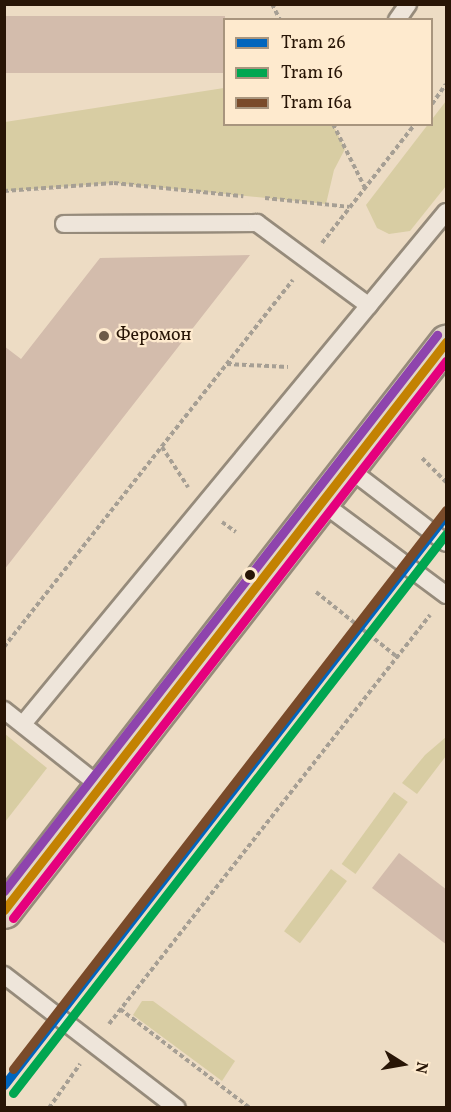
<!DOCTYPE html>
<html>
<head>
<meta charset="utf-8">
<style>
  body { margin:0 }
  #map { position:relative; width:451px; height:1112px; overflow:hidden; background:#eddcc4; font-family:Vollkorn,serif }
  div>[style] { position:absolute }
  .green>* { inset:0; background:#d8cda3; transform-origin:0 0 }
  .building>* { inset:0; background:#d3bcac; transform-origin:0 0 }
  .path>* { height:4px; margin-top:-2px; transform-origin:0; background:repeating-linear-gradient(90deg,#a69f94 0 4.5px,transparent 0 7.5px) }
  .roads { filter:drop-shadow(2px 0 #968b7b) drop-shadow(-2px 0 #968b7b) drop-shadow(0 2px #968b7b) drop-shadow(0 -2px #968b7b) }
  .service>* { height:16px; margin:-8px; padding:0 8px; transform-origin:8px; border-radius:8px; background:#eee5da }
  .primary>* { height:33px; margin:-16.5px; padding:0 16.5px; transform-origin:16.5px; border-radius:16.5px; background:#e1d5c5 }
  .bus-1>* { height:9px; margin:-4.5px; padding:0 4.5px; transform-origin:4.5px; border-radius:4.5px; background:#c38202 }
  .bus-2>* { height:9px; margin:-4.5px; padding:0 4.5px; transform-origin:4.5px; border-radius:4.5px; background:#e5007d }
  .bus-3>* { height:9px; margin:-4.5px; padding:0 4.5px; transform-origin:4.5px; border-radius:4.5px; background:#8e44ad }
  .tram-1>* { height:9px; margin:-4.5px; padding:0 4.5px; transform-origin:4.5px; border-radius:4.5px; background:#0065bd }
  .tram-2>* { height:9px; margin:-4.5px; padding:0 4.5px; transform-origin:4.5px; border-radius:4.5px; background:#00a651 }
  .tram-3>* { height:9px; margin:-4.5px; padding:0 4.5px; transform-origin:4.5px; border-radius:4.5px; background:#7a4b2a }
  .dots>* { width:16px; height:16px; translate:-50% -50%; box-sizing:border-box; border:3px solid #feeace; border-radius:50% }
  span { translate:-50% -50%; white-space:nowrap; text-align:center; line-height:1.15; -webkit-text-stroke:4.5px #feeace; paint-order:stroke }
  .poi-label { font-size:18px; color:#281506 }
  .left { translate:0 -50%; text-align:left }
  .frame { position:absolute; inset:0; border:6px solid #281506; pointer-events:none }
  .legend { position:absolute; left:223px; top:18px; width:210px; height:108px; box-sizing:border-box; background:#feeace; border:2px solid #a8957e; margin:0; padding:8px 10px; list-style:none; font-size:18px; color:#281506 }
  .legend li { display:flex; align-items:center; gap:12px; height:30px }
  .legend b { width:30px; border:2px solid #a8957e }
  .north { position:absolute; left:373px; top:1034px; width:60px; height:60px; -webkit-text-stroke:4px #feeace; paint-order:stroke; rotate:101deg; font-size:16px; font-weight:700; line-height:24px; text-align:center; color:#281506 }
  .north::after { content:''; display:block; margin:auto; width:21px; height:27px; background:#281506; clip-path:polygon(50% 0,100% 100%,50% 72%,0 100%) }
</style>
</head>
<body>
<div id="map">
  <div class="green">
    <div style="clip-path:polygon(224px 88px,225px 124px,333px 125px,345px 149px,334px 170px,326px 204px,114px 183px,5px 191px,5px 122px)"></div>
    <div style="clip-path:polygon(446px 101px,446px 186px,410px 231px,389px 234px,377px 228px,366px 205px)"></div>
    <div style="clip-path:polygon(5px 734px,47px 768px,5px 822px)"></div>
    <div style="clip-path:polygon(446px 737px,446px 756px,417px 794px,402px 783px,425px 755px)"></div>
    <div style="left:394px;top:792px;width:17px;height:89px;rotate:36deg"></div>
    <div style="left:331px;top:869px;width:20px;height:78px;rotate:37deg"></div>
    <div style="clip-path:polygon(142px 1001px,153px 1001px,235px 1061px,222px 1081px,133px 1015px)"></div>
  </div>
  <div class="building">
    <div style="left:225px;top:16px;width:57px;height:223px;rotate:90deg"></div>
    <div style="clip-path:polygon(250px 255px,4px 570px,4px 346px,21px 359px,100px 258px)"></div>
    <div style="clip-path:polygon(399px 853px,447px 890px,447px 945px,372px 888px)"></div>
  </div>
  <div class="path">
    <div style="left:272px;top:4px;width:18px;rotate:63deg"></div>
    <div style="left:432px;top:104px;width:24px;rotate:-55deg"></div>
    <div style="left:333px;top:124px;width:72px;rotate:63.4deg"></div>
    <div style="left:4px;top:191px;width:110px;rotate:-4.2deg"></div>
    <div style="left:114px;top:183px;width:130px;rotate:5.8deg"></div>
    <div style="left:265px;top:198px;width:85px;rotate:6deg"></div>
    <div style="left:322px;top:243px;width:151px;rotate:-52deg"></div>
    <div style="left:227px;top:364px;width:61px;rotate:2.8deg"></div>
    <div style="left:162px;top:447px;width:48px;rotate:57deg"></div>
    <div style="left:422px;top:458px;width:34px;rotate:45deg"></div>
    <div style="left:222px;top:522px;width:17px;rotate:36deg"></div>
    <div style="left:316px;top:592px;width:102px;rotate:38.7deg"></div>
    <div style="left:4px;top:647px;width:467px;rotate:-51.8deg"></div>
    <div style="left:120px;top:1009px;width:163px;rotate:37.3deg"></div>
    <div style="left:109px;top:1024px;width:520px;rotate:-51.87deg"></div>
    <div style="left:49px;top:1108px;width:54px;rotate:-54.8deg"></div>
  </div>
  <div class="roads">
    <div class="service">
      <div style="left:397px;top:20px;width:19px;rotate:-55deg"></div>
      <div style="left:64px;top:224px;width:193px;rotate:-0.3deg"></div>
      <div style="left:257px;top:223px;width:139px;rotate:36.5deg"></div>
      <div style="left:348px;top:468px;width:123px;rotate:37.4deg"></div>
      <div style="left:321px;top:502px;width:156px;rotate:36.6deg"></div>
      <div style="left:4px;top:710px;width:124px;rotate:38.4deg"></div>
      <div style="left:23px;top:724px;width:664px;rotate:-50.44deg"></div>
      <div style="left:4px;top:975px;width:218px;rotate:37.6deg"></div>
    </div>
    <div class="primary">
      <div style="left:4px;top:911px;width:721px;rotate:-52.16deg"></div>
    </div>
  </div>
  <div class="bus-1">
    <div style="left:4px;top:910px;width:720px;rotate:-52.11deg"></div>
  </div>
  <div class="bus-2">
    <div style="left:13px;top:918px;width:706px;rotate:-52.14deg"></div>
  </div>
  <div class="bus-3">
    <div style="left:4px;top:891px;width:705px;rotate:-52.09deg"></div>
  </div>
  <div class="tram-1">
    <div style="left:4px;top:1085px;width:721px;rotate:-52.21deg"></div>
  </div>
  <div class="tram-2">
    <div style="left:13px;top:1093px;width:707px;rotate:-52.24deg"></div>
  </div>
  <div class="tram-3">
    <div style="left:13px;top:1069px;width:707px;rotate:-52.24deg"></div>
  </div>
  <div class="dots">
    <div style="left:104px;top:336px;background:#6d5b48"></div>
    <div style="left:250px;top:575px;background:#281506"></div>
  </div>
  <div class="poi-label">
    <span class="left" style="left:116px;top:336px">Феромон</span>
  </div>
  <div class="frame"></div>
  <ul class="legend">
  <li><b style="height:8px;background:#0065bd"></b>Tram 26</li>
  <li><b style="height:8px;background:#00a651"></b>Tram 16</li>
  <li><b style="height:8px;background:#7a4b2a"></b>Tram 16a</li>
  </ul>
  <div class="north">N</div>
</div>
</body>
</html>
